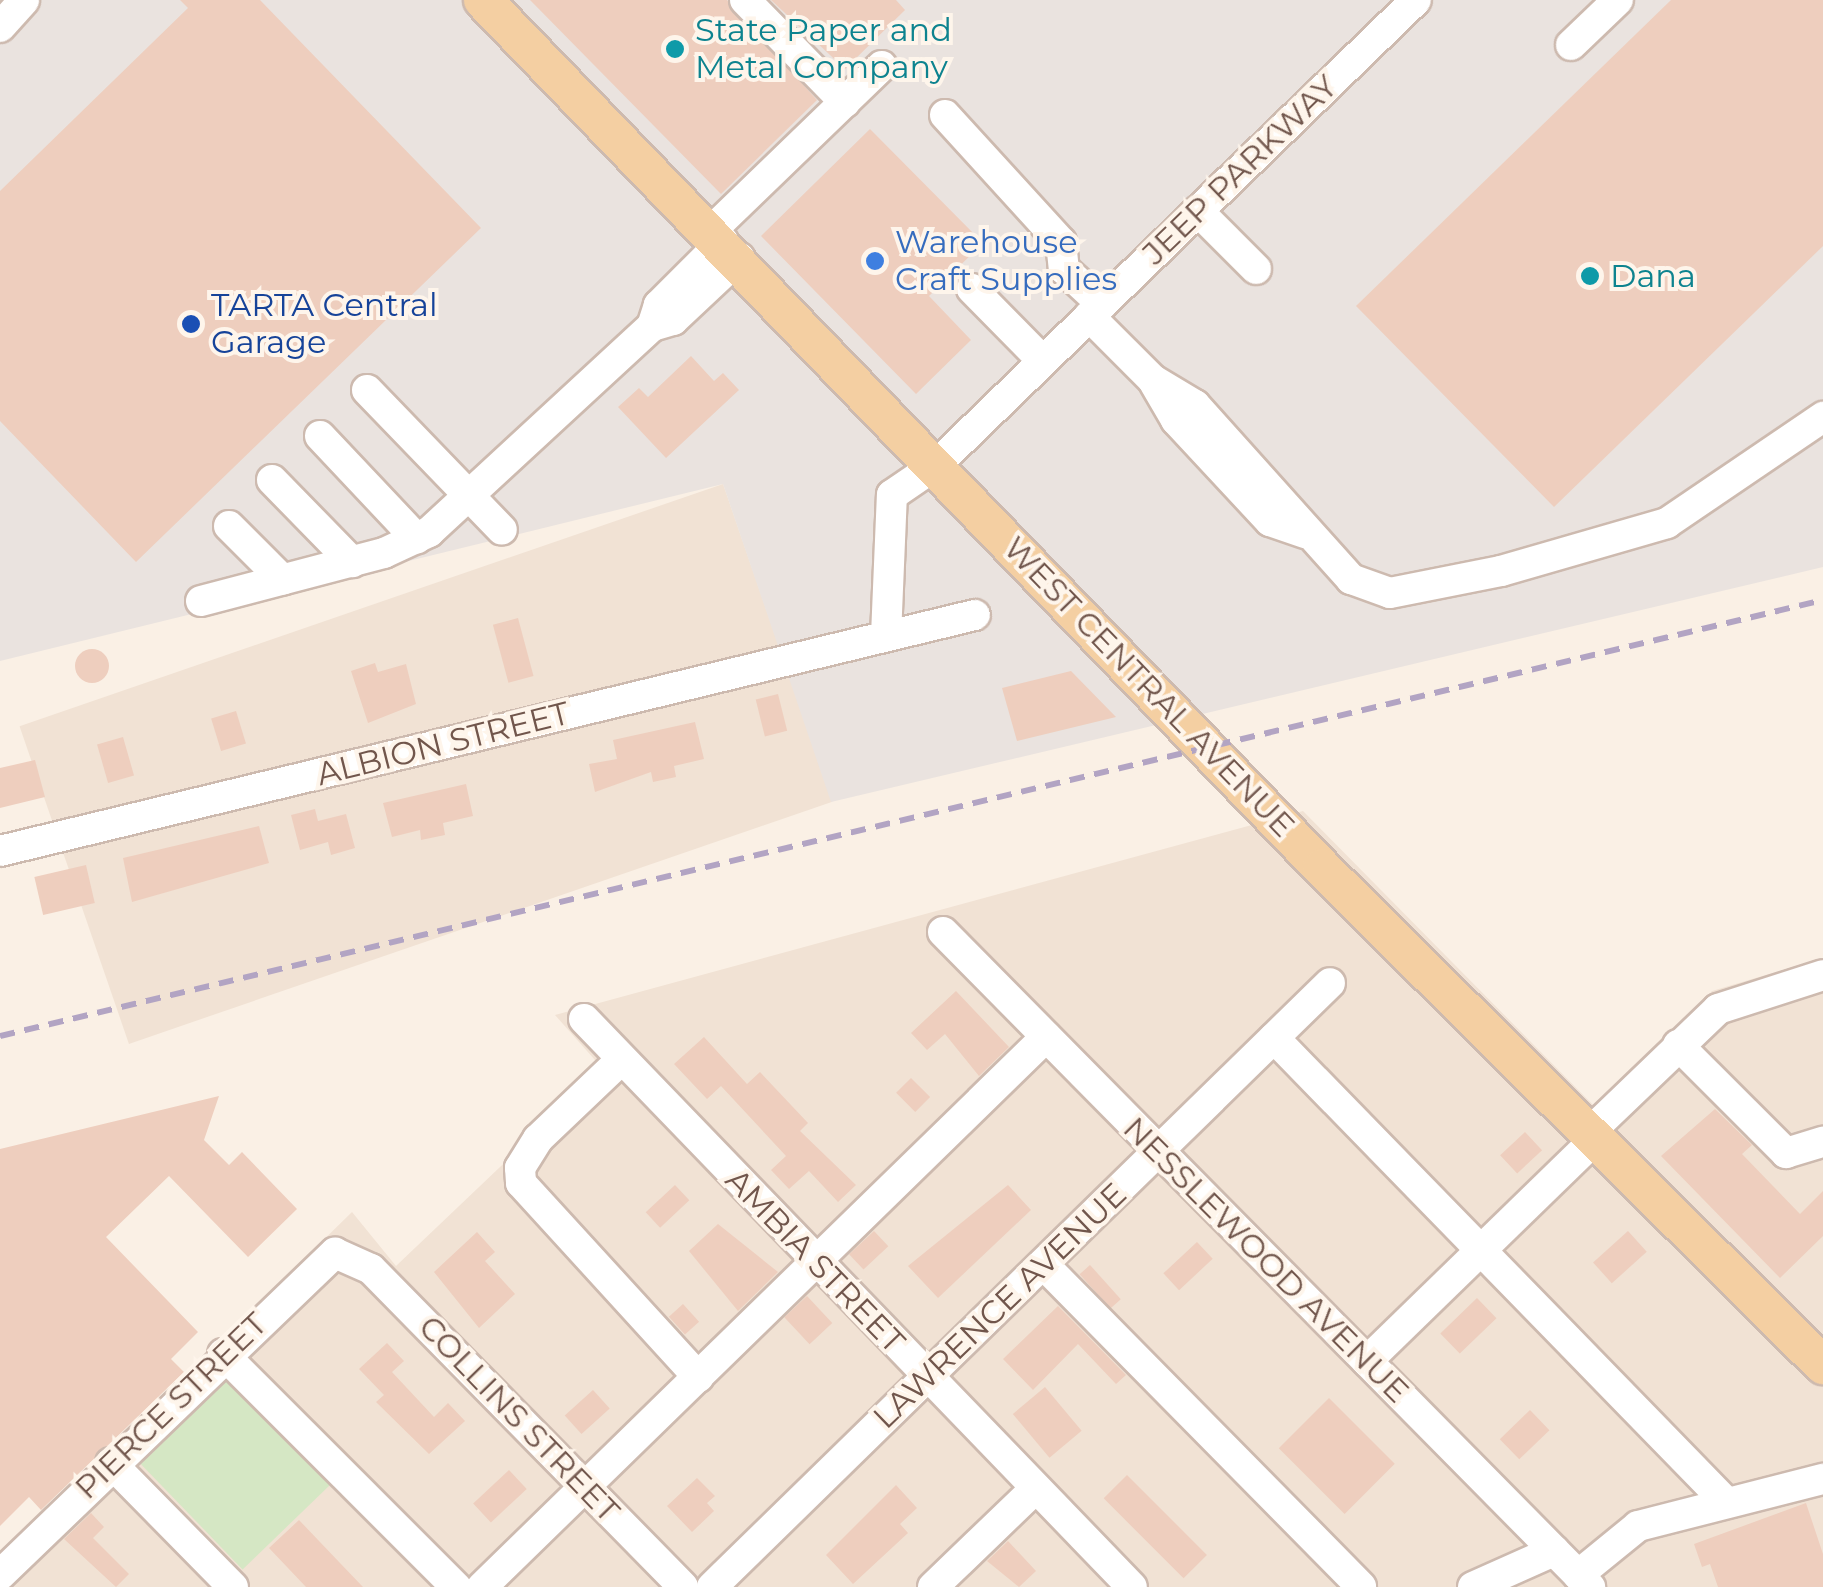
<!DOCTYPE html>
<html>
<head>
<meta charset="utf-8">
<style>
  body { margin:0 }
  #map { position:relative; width:1823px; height:1587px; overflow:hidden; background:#faf0e5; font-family:Montserrat,sans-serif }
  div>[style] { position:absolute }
  .residential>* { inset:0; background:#f1e2d4; transform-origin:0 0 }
  .industrial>* { inset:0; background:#eae3df }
  .green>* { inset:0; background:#d5e7c4; transform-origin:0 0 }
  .building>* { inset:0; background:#eecebe; transform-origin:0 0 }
  .round { border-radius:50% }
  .roads { filter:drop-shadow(2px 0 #cdbaaf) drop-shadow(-2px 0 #cdbaaf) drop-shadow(0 2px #cdbaaf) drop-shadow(0 -2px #cdbaaf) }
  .minor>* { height:30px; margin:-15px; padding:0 15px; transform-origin:15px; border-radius:15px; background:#fff }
  .major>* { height:38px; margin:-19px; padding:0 19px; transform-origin:19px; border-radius:19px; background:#f4cfa2 }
  .rail>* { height:6px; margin-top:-3px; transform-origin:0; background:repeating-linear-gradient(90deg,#b2a4c3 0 15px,transparent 0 25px) }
  .dots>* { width:28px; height:28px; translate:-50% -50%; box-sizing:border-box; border:5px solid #fef5eb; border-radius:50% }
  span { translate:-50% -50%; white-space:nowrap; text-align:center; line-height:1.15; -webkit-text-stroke:8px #fef5eb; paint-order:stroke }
  .culture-label { font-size:32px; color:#0d838f }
  .left { translate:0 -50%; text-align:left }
  .street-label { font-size:32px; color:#71564c }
  .shop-label { font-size:32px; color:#366cbe }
  .transit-label { font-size:32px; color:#164399 }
</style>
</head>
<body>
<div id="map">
  <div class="residential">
    <div style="left:723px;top:484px;width:336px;height:744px;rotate:71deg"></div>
    <div style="clip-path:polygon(1303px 811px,1599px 1111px,1712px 991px,1823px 958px,1823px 1587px,0 1587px,0 1557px,352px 1212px,396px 1266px,603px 1069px,555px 1015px)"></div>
  </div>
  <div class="industrial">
    <div style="clip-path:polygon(0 0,1823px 0,1823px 567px,831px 802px,723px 484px,0 661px)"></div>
  </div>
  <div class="green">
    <div style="left:227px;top:1369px;width:155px;height:128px;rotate:46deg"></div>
  </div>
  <div class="building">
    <div style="clip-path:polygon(180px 0,260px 0,481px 228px,136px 562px,0 421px,0 191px,188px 8px)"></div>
    <div style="clip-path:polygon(530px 0,727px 0,817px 100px,721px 194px)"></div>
    <div style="clip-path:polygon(771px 0,896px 0,905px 10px,845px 69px)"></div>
    <div style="clip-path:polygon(1671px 0,1823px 0,1823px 246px,1554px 507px,1356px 306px)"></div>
    <div style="clip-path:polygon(870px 129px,983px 243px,929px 296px,971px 340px,916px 394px,761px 236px)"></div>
    <div style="clip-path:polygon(691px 356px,714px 381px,723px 373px,739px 390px,666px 458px,618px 407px,639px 388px,648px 397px)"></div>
    <div style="left:518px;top:618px;width:60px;height:26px;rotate:75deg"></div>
    <div class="round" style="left:75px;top:649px;width:34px;height:34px"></div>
    <div style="clip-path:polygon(375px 663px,378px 672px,406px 664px,416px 704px,368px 723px,351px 671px)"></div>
    <div style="clip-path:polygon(1071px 671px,1116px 717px,1017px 741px,1002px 688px)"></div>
    <div style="left:778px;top:694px;width:38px;height:23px;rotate:76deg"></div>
    <div style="left:236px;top:711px;width:34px;height:26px;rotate:73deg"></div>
    <div style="clip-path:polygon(695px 722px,704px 759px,674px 766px,676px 777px,653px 782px,651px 772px,595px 792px,589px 764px,617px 759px,613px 740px)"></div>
    <div style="left:123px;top:737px;width:40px;height:27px;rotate:74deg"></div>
    <div style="clip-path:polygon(35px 760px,45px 797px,0 808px,0 768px)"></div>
    <div style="clip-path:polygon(466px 784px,473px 816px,443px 823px,445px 835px,421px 840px,420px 830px,392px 837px,383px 803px)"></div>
    <div style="clip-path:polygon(315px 809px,318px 821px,346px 814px,355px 848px,331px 855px,328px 842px,300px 850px,291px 815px)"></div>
    <div style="clip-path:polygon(259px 826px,269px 863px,132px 902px,123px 858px)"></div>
    <div style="left:86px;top:865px;width:39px;height:53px;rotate:77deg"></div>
    <div style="clip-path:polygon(956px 991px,1009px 1047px,979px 1076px,945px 1034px,927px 1050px,911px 1033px)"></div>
    <div style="clip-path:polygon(704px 1037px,747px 1084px,760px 1072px,808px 1123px,800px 1131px,856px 1185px,838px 1202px,809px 1171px,789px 1189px,771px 1170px,786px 1156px,721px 1086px,707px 1099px,674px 1064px)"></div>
    <div style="left:911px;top:1078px;width:27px;height:21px;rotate:45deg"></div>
    <div style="clip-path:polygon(219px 1096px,204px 1140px,229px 1165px,242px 1152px,297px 1209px,248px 1257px,169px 1176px,106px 1237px,198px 1332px,171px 1359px,184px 1372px,41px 1510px,29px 1497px,0 1526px,0 1149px)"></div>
    <div style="clip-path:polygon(1715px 1109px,1752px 1145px,1742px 1154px,1800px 1214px,1823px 1191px,1823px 1236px,1780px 1278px,1661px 1156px)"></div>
    <div style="left:1525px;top:1132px;width:25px;height:34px;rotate:47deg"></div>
    <div style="left:675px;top:1185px;width:21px;height:40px;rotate:47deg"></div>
    <div style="clip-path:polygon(1008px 1185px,1031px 1210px,938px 1298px,908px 1266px)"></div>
    <div style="clip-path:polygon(718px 1224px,778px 1272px,738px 1311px,689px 1251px)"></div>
    <div style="left:874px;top:1231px;width:21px;height:34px;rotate:47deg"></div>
    <div style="left:1628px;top:1231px;width:28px;height:47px;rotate:48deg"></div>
    <div style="clip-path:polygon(477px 1232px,495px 1252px,485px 1261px,515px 1294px,479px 1328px,434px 1272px)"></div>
    <div style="left:1197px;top:1242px;width:23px;height:46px;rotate:47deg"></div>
    <div style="left:1090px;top:1265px;width:46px;height:14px;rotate:48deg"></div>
    <div style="left:807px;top:1296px;width:37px;height:31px;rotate:47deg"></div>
    <div style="left:1477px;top:1298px;width:28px;height:51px;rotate:46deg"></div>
    <div style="left:683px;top:1304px;width:24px;height:19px;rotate:48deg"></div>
    <div style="clip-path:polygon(1058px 1306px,1126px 1375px,1116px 1384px,1078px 1344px,1033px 1390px,1003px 1359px)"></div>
    <div style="clip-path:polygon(387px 1343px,404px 1361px,392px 1372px,434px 1417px,448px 1403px,465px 1421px,429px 1454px,376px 1402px,384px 1395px,359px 1369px)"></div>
    <div style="left:1045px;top:1387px;width:57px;height:42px;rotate:50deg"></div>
    <div style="left:593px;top:1390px;width:25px;height:38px;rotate:48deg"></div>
    <div style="left:1329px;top:1398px;width:93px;height:71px;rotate:45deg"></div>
    <div style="left:1530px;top:1410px;width:28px;height:42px;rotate:46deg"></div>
    <div style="left:509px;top:1470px;width:26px;height:49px;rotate:47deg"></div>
    <div style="left:1127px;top:1475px;width:113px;height:33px;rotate:45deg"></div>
    <div style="clip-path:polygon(697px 1478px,715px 1496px,707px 1503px,714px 1511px,692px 1532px,667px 1506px)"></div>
    <div style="clip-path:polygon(896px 1485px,917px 1508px,900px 1524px,908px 1533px,853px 1584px,826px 1555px)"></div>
    <div style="clip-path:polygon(1806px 1503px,1823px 1554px,1823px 1587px,1718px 1587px,1710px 1564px,1702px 1567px,1694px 1544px)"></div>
    <div style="clip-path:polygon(91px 1513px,104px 1527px,93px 1538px,129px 1574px,116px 1587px,64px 1539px)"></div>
    <div style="clip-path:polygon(299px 1520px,340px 1563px,363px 1587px,306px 1587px,269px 1548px)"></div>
    <div style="clip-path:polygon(1008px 1541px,1036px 1571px,1019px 1587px,987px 1561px)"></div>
  </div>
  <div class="roads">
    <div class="minor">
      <div style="left:745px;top:0;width:143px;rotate:45.6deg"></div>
      <div style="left:0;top:27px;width:36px;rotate:-48deg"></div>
      <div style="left:1571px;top:45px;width:65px;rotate:-43.8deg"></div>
      <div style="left:945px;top:115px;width:172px;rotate:47.6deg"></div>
      <div style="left:1061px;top:242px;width:27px;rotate:84deg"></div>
      <div style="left:1064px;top:269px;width:52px;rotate:42.6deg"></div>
      <div style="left:1198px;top:211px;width:82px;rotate:45deg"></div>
      <div style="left:712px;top:230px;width:236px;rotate:-44deg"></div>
      <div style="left:723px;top:241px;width:91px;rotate:135deg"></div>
      <div style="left:659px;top:305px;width:22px;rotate:108deg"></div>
      <div style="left:652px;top:326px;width:22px;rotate:-16deg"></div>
      <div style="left:673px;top:320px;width:91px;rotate:-43.2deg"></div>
      <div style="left:972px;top:289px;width:101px;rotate:45.4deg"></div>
      <div style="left:1089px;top:316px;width:91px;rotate:45deg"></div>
      <div style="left:1153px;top:380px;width:49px;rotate:30.8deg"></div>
      <div style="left:1195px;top:405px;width:234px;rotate:48.1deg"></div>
      <div style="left:1351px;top:579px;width:41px;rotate:19.7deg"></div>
      <div style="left:1390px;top:593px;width:113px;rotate:-11.2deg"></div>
      <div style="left:1501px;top:571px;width:173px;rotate:-16.1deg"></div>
      <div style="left:1667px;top:523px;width:189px;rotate:-34.2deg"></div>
      <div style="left:1155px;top:384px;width:42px;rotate:59.7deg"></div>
      <div style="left:1176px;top:420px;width:138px;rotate:47.1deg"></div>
      <div style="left:1270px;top:521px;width:37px;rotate:19deg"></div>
      <div style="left:367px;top:390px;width:194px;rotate:46deg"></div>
      <div style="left:320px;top:436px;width:141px;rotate:46.7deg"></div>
      <div style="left:272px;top:480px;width:115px;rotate:45.7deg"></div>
      <div style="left:229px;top:526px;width:76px;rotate:45deg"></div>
      <div style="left:201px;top:601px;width:189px;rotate:-14.7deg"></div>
      <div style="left:384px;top:553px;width:50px;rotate:-25deg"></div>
      <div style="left:429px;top:532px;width:304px;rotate:-42.7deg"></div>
      <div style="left:886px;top:636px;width:141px;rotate:-87.6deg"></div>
      <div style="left:892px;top:495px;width:53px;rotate:-34.3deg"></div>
      <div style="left:936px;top:465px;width:668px;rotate:-44.09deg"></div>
      <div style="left:0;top:851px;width:1003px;rotate:-13.61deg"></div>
      <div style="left:943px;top:932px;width:921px;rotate:45.35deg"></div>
      <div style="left:584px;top:1019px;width:789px;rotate:46.03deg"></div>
      <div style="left:1274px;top:1038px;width:649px;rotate:45.75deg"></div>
      <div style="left:1678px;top:1045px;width:153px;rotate:45deg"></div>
      <div style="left:1786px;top:1153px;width:39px;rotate:-17deg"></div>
      <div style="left:622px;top:1059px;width:116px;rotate:136.4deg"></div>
      <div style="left:538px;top:1139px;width:34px;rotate:122deg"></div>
      <div style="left:520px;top:1168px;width:15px;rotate:86deg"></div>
      <div style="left:521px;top:1183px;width:263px;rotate:47.6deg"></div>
      <div style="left:1591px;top:1131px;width:176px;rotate:-43.8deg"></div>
      <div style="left:1718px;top:1009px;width:110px;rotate:-17.9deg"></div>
      <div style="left:1043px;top:1264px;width:453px;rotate:45.4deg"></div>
      <div style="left:223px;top:1354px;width:330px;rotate:45deg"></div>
      <div style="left:1367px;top:1361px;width:321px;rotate:-44.2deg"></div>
      <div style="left:111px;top:1463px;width:174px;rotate:45.5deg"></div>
      <div style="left:0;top:1575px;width:465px;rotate:-43.9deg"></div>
      <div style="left:335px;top:1253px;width:39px;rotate:24deg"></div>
      <div style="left:371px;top:1269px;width:445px;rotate:45.5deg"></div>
      <div style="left:1578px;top:1575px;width:77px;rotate:-39.2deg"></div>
      <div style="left:1638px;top:1526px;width:191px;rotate:-14.3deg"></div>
      <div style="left:482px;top:1587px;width:788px;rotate:-44.28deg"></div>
      <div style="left:712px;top:1587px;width:864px;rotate:-44.34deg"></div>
      <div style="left:933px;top:1587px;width:141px;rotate:-43.9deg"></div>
      <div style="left:1473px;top:1587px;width:89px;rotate:-24deg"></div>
    </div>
    <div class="major">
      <div style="left:483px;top:0;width:1207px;rotate:45.97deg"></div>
      <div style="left:1322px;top:868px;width:706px;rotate:44.77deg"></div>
    </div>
  </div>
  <div class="rail">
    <div style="left:0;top:1036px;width:1874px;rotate:-13.45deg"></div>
  </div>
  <div class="dots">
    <div style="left:675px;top:49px;background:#0f9aa8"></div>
    <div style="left:875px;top:261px;background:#3f7fe0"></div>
    <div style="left:1590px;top:276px;background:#0f9aa8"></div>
    <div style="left:191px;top:324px;background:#1a4fb4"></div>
  </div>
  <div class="culture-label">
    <span class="left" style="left:695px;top:49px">State Paper and<br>Metal Company</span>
    <span class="left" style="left:1610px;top:276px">Dana</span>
  </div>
  <div class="street-label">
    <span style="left:1240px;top:170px;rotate:-44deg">JEEP PARKWAY</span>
    <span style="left:1149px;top:687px;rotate:46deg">WEST CENTRAL AVENUE</span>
    <span style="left:443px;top:744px;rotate:-14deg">ALBION STREET</span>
    <span style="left:1266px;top:1260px;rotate:45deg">NESSLEWOOD AVENUE</span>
    <span style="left:815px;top:1261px;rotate:46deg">AMBIA STREET</span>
    <span style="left:1000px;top:1306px;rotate:-44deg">LAWRENCE AVENUE</span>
    <span style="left:171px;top:1406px;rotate:-44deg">PIERCE STREET</span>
    <span style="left:519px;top:1419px;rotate:46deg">COLLINS STREET</span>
  </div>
  <div class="shop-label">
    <span class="left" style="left:895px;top:261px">Warehouse<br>Craft Supplies</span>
  </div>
  <div class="transit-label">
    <span class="left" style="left:211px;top:324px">TARTA Central<br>Garage</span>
  </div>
</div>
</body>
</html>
